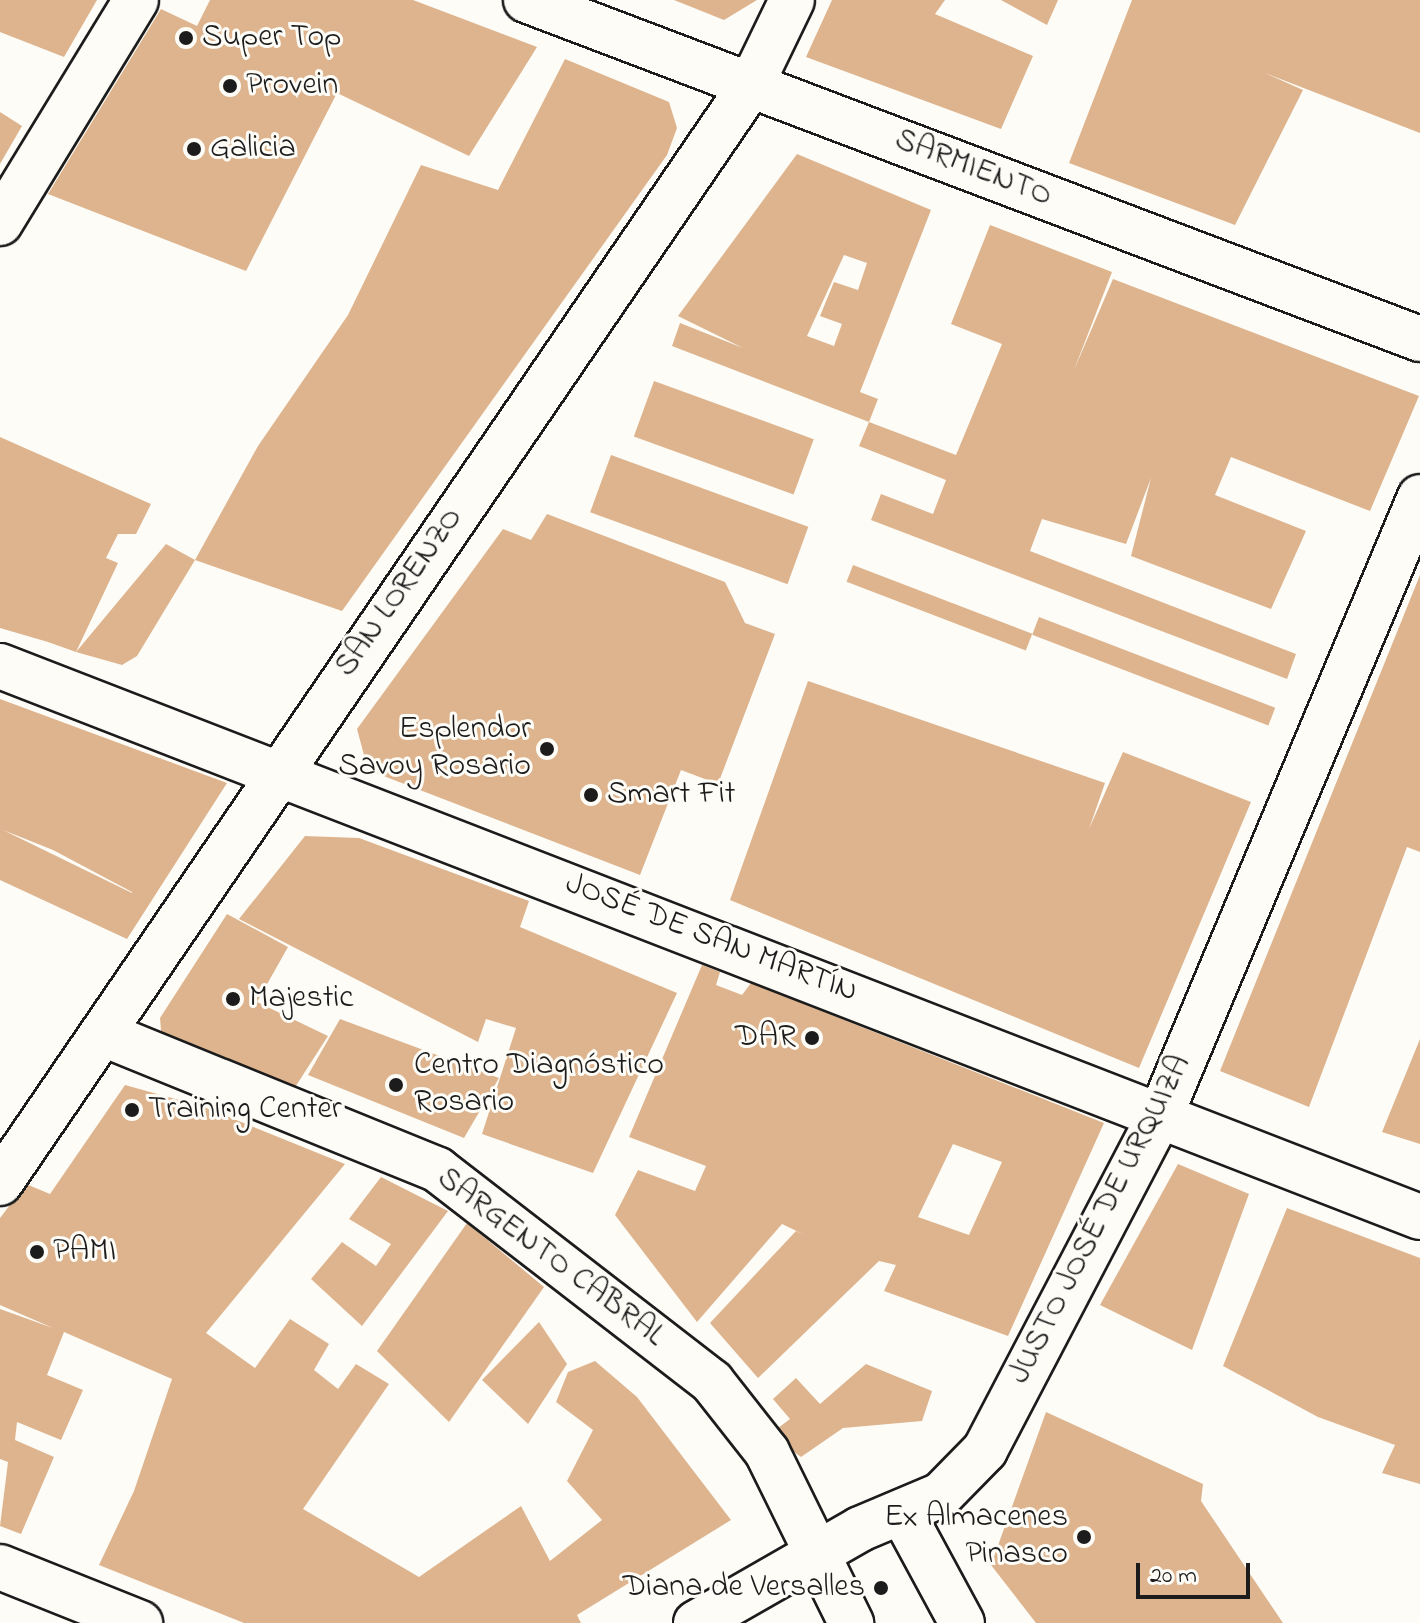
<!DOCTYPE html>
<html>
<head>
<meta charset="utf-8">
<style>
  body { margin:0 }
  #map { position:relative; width:1420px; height:1623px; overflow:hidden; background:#fdfcf7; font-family:"Indie Flower",sans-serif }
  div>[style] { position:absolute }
  .building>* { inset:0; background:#deb48e; transform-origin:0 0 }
  .roads { filter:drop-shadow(2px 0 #1c1c1c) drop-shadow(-2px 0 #1c1c1c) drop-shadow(0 2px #1c1c1c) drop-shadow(0 -2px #1c1c1c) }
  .minor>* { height:44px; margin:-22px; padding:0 22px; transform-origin:22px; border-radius:22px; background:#fdfcf7 }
  .secondary>* { height:44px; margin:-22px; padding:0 22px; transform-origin:22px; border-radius:22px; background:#fdfcf7 }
  .dots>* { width:22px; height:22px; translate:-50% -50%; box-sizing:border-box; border:4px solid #fdfcf7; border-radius:50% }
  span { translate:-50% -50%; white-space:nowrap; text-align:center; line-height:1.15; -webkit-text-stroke:6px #fdfcf7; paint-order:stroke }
  .poi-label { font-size:32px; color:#1c1c1c }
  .left { translate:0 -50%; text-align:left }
  .right { translate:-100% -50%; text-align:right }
  .street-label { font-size:32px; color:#1c1c1c }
  .scale { position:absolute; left:1136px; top:1563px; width:114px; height:36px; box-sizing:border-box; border:4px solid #1c1c1c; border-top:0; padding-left:10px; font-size:24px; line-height:28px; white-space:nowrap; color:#1c1c1c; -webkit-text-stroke:6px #fdfcf7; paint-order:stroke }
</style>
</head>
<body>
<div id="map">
  <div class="building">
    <div style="clip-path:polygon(0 0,97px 0,64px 57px,0 32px)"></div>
    <div style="clip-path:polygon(210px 0,413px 0,537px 47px,469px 156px,337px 93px,246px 271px,48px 194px,161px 9px,197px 26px)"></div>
    <div style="clip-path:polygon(674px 0,757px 0,724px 20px)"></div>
    <div style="clip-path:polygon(832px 0,945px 0,935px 14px,1033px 56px,1001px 129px,806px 57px)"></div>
    <div style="clip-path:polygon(1001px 0,1058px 0,1047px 25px)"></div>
    <div style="clip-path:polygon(1132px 0,1420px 0,1420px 133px,1265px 73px,1303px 90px,1235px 225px,1069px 163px)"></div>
    <div style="clip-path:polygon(565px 59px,669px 102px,677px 128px,667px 155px,342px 611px,195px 560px,258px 446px,348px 315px,421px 165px,498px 190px)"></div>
    <div style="clip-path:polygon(0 112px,22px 126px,0 164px)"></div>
    <div style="clip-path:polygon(evenodd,797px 154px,931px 210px,860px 392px,878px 399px,869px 422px,672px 346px,680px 323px,743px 348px,678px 316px,797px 154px,844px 255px,867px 263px,858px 290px,834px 282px,820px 316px,842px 324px,834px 346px,807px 336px,844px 255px)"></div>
    <div style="clip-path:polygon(990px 225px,1112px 272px,1074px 370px,1113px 279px,1419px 396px,1370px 511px,1231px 457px,1215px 495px,1306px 531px,1271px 609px,1131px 556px,1151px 478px,1126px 544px,1042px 519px,1030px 551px,1296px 654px,1287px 679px,871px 520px,881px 494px,933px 514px,946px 480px,859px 446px,869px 422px,956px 455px,1002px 344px,951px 324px)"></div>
    <div style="left:654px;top:381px;width:170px;height:59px;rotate:20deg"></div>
    <div style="clip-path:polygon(0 437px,151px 504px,136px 534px,118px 534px,106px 558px,118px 563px,76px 652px,166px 544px,195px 560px,137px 656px,122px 665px,76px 652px,48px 642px,0 628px)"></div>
    <div style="left:611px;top:455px;width:210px;height:61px;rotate:20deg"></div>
    <div style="clip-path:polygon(547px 514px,725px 582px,745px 623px,775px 634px,718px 784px,681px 770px,640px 875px,368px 770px,357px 729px,503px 529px,531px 540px)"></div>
    <div style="left:853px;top:565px;width:192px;height:18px;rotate:21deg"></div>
    <div style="clip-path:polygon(1420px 575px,1420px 852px,1407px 847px,1309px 1107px,1220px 1071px)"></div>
    <div style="left:1039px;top:617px;width:253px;height:19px;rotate:21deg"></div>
    <div style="clip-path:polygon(808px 681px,1105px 783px,1089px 829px,1123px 752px,1251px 802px,1139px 1068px,730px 900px)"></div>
    <div style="clip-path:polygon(evenodd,0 699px,227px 783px,127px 939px,0 880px,0 699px,3px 830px,53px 850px,132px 892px,132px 893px,3px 830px)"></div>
    <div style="clip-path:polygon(305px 836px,359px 838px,529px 901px,520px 927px,677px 993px,593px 1173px,482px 1134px,516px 1028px,486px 1019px,478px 1042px,239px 919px)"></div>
    <div style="clip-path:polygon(227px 914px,288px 947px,257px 1002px,328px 1036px,292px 1092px,162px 1043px,160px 1018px)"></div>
    <div style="clip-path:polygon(evenodd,702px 965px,720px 972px,716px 985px,742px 995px,751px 983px,1104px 1123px,1008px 1336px,884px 1291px,896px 1265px,879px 1261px,758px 1378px,710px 1323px,796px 1231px,807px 1236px,782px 1224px,697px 1322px,615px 1215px,638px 1170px,695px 1191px,706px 1166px,629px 1137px,702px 965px,953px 1144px,1002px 1162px,969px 1235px,918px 1217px,953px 1144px)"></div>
    <div style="clip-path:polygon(340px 1019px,499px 1078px,464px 1138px,308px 1075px)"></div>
    <div style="clip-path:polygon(1420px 1039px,1420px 1144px,1382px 1132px)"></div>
    <div style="clip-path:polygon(125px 1085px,204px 1107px,345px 1164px,206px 1333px,255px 1368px,290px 1319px,329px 1344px,314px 1370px,338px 1389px,356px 1364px,389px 1384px,303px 1509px,419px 1577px,521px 1506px,550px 1561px,602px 1520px,567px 1481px,593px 1430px,556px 1402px,568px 1372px,595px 1361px,637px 1397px,731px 1520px,577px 1615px,581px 1623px,244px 1623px,99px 1565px,134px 1491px,172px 1379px,64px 1332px,47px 1375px,83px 1390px,61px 1440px,17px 1422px,15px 1440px,54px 1457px,21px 1534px,0 1526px,8px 1462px,0 1459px,0 1309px,53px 1328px,0 1305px,0 1218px,26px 1184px,50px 1194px)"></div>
    <div style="clip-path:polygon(1178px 1164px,1249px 1194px,1192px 1350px,1100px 1305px)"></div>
    <div style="clip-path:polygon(381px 1177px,448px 1211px,362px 1326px,311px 1279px,342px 1242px,376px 1266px,391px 1244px,349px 1219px)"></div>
    <div style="clip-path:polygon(1287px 1208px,1420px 1258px,1420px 1484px,1382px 1473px,1395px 1445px,1318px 1417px,1223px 1366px)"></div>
    <div style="clip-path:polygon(467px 1223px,544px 1287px,449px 1422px,377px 1351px)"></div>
    <div style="clip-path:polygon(539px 1322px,567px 1364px,528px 1424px,482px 1380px)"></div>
    <div style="clip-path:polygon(866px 1364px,932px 1391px,922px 1421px,843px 1428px,801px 1457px,770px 1434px,790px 1419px,773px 1399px,796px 1378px,820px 1404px)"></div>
    <div style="clip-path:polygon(1046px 1412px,1203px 1484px,1201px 1501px,1283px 1623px,1036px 1623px,991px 1565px)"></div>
  </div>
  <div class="roads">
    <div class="minor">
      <div style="left:526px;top:0;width:956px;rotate:20.77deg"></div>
      <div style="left:0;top:666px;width:1523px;rotate:21.21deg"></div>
      <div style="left:106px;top:1035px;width:358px;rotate:22.1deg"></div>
      <div style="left:438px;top:1170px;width:346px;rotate:37.7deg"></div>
      <div style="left:712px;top:1382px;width:89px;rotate:51.8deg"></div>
      <div style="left:767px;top:1452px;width:191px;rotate:63.8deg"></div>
      <div style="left:902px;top:1512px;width:126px;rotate:61.6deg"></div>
      <div style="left:0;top:1567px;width:151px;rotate:21.8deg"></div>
      <div style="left:696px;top:1623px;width:189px;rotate:-29.8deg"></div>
      <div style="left:860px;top:1529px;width:88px;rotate:-22.8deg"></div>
      <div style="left:941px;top:1495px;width:63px;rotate:-45.6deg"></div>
      <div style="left:985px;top:1450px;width:379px;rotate:-62.4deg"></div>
      <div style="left:1161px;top:1114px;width:669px;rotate:-67.23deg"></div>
    </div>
    <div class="secondary">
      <div style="left:0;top:223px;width:261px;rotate:-58.6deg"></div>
      <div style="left:0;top:1183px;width:1330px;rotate:-55.63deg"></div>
      <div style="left:751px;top:85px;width:94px;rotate:-64.2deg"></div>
    </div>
  </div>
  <div class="dots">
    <div style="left:186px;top:38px;background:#1c1c1c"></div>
    <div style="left:230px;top:86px;background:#1c1c1c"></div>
    <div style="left:194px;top:149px;background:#1c1c1c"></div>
    <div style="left:547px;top:749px;background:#1c1c1c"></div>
    <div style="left:591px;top:795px;background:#1c1c1c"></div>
    <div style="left:233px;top:999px;background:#1c1c1c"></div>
    <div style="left:812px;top:1038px;background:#1c1c1c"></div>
    <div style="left:396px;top:1085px;background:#1c1c1c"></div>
    <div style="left:132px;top:1110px;background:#1c1c1c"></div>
    <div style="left:37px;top:1252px;background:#1c1c1c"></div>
    <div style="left:1084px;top:1537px;background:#1c1c1c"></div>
    <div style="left:881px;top:1588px;background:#1c1c1c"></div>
  </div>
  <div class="poi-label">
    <span class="left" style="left:202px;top:38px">Super Top</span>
    <span class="left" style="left:246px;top:86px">Provein</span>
    <span class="left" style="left:210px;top:149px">Galicia</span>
    <span class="right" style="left:531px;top:749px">Esplendor<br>Savoy Rosario</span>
    <span class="left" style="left:607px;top:795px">Smart Fit</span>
    <span class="left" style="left:249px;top:999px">Majestic</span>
    <span class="right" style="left:796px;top:1038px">DAR</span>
    <span class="left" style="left:414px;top:1085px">Centro Diagnóstico<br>Rosario</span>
    <span class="left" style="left:148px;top:1110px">Training Center</span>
    <span class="left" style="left:53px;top:1252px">PAMI</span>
    <span class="right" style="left:1068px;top:1537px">Ex Almacenes<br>Pinasco</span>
    <span class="right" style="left:865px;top:1588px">Diana de Versalles</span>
  </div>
  <div class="street-label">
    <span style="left:973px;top:169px;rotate:21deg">SARMIENTO</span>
    <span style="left:400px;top:593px;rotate:-55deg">SAN LORENZO</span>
    <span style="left:711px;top:939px;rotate:21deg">JOSÉ DE SAN MARTÍN</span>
    <span style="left:1101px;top:1220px;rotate:-63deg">JUSTO JOSÉ DE URQUIZA</span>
    <span style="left:550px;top:1258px;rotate:37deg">SARGENTO CABRAL</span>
  </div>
  <div class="scale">20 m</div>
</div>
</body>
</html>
